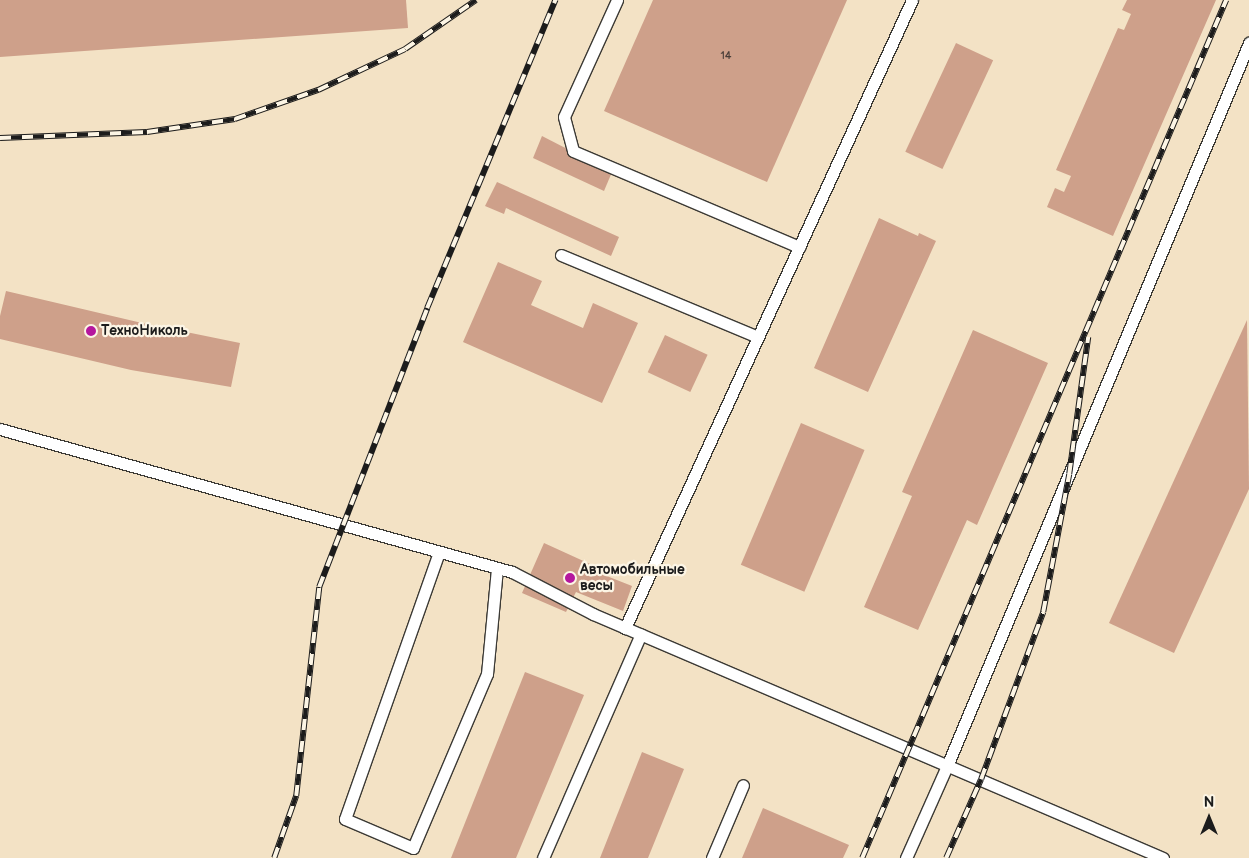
<!DOCTYPE html>
<html>
<head>
<meta charset="utf-8">
<style>
	body { margin:0 }
	#map { position:relative; width:1249px; height:858px; overflow:hidden; background:#f3e2c5; font-family:"Balsamiq Sans",sans-serif }
	div>[style] { position:absolute }
	.building>* { inset:0; background:#cea08a; transform-origin:0 0 }
	.roads { filter:drop-shadow(1px 0 #3c3a35) drop-shadow(-1px 0 #3c3a35) drop-shadow(0 1px #3c3a35) drop-shadow(0 -1px #3c3a35) }
	.lane>* { height:11px; margin:-5.5px; padding:0 5.5px; transform-origin:5.5px; border-radius:5.5px; background:#fff }
	.rail>* { height:5.5px; margin-top:-2.75px; transform-origin:0; background:repeating-linear-gradient(90deg,#fcf5e5 0 11px,#1c1c1c 0 22px); box-sizing:border-box; border-block:1px solid #1c1c1c }
	.dots>* { width:14px; height:14px; translate:-50% -50%; box-sizing:border-box; border:2px solid #fcf5e5; border-radius:50% }
	span { translate:-50% -50%; white-space:nowrap; text-align:center; line-height:1.15; -webkit-text-stroke:4.5px #fcf5e5; paint-order:stroke }
	.number-label { font-size:11px; color:#483d38 }
	.number-label span { -webkit-text-stroke-width:0 }
	.poi-label { font-size:14px; color:#1c1c1c; font-weight:700 }
	.left { translate:0 -50%; text-align:left }
	.north { position:absolute; left:1184px; top:793px; width:50px; height:50px; -webkit-text-stroke:4px #fcf5e5; paint-order:stroke; rotate:0deg; font-size:14px; font-weight:700; line-height:20px; text-align:center; color:#1c1c1c }
	.north::after { content:''; display:block; margin:auto; width:18px; height:22px; background:#1c1c1c; clip-path:polygon(50% 0,100% 100%,50% 72%,0 100%) }
</style>
</head>
<body>
<div id="map">
	<div class="building">
		<div style="clip-path:polygon(0 0,406px 0,408px 28px,0 57px)"></div>
		<div style="clip-path:polygon(653px 0,847px 0,767px 182px,604px 111px)"></div>
		<div style="clip-path:polygon(1127px 0,1216px 0,1113px 236px,1047px 207px,1055px 188px,1064px 192px,1071px 176px,1056px 170px,1118px 28px,1124px 30px,1131px 14px,1122px 10px)"></div>
		<div style="left:956px;top:43px;width:41px;height:120px;rotate:25deg"></div>
		<div style="clip-path:polygon(542px 136px,612px 172px,604px 191px,533px 158px)"></div>
		<div style="clip-path:polygon(497px 182px,619px 237px,611px 256px,506px 208px,504px 214px,485px 206px)"></div>
		<div style="clip-path:polygon(879px 218px,918px 236px,919px 233px,936px 241px,868px 392px,814px 368px)"></div>
		<div style="clip-path:polygon(498px 262px,542px 281px,531px 305px,583px 328px,593px 303px,638px 323px,602px 403px,463px 342px)"></div>
		<div style="clip-path:polygon(6px 291px,142px 323px,240px 343px,231px 387px,131px 370px,0 339px,0 316px)"></div>
		<div style="clip-path:polygon(1247px 320px,1249px 489px,1174px 653px,1109px 623px)"></div>
		<div style="clip-path:polygon(973px 330px,1048px 363px,977px 525px,967px 520px,918px 630px,864px 607px,912px 496px,902px 492px)"></div>
		<div style="left:665px;top:335px;width:47px;height:41px;rotate:25deg"></div>
		<div style="left:801px;top:423px;width:69px;height:154px;rotate:23deg"></div>
		<div style="clip-path:polygon(544px 543px,590px 564px,589px 569px,632px 586px,623px 611px,576px 592px,566px 612px,522px 593px)"></div>
		<div style="clip-path:polygon(525px 672px,584px 695px,516px 858px,451px 858px)"></div>
		<div style="clip-path:polygon(642px 752px,684px 769px,648px 858px,600px 858px)"></div>
		<div style="clip-path:polygon(763px 808px,849px 845px,843px 858px,742px 858px)"></div>
	</div>
	<div class="roads">
		<div class="lane">
			<div style="left:617px;top:0;width:128px;rotate:114.4deg"></div>
			<div style="left:564px;top:117px;width:35px;rotate:75deg"></div>
			<div style="left:573px;top:151px;width:246px;rotate:23deg"></div>
			<div style="left:561px;top:255px;width:213px;rotate:22.6deg"></div>
			<div style="left:0;top:429px;width:532px;rotate:15.6deg"></div>
			<div style="left:512px;top:572px;width:91px;rotate:27.4deg"></div>
			<div style="left:593px;top:614px;width:620px;rotate:23.17deg"></div>
			<div style="left:439px;top:552px;width:283px;rotate:109.4deg"></div>
			<div style="left:345px;top:819px;width:74px;rotate:23.1deg"></div>
			<div style="left:413px;top:848px;width:189px;rotate:-67deg"></div>
			<div style="left:487px;top:674px;width:106px;rotate:-84.6deg"></div>
			<div style="left:625px;top:628px;width:690px;rotate:-65.44deg"></div>
			<div style="left:543px;top:858px;width:244px;rotate:-66.4deg"></div>
			<div style="left:712px;top:858px;width:79px;rotate:-67deg"></div>
			<div style="left:906px;top:858px;width:101px;rotate:-66deg"></div>
			<div style="left:947px;top:766px;width:784px;rotate:-67.33deg"></div>
		</div>
	</div>
	<div class="rail">
		<div style="left:0;top:138px;width:147px;rotate:-2.3deg"></div>
		<div style="left:147px;top:132px;width:89px;rotate:-8.4deg"></div>
		<div style="left:235px;top:119px;width:88px;rotate:-19.3deg"></div>
		<div style="left:318px;top:90px;width:96px;rotate:-25.2deg"></div>
		<div style="left:405px;top:49px;width:86px;rotate:-34.6deg"></div>
		<div style="left:274px;top:858px;width:66px;rotate:-70.5deg"></div>
		<div style="left:296px;top:796px;width:210px;rotate:-83.7deg"></div>
		<div style="left:319px;top:587px;width:299px;rotate:-68.8deg"></div>
		<div style="left:427px;top:308px;width:334px;rotate:-67.4deg"></div>
		<div style="left:862px;top:858px;width:932px;rotate:-67.01deg"></div>
		<div style="left:946px;top:858px;width:86px;rotate:-66.1deg"></div>
		<div style="left:981px;top:779px;width:178px;rotate:-69.6deg"></div>
		<div style="left:1043px;top:612px;width:140px;rotate:-79.3deg"></div>
		<div style="left:1069px;top:474px;width:138px;rotate:-82.1deg"></div>
	</div>
	<div class="dots">
		<div style="left:91px;top:331px;background:#b5179e"></div>
		<div style="left:570px;top:578px;background:#b5179e"></div>
	</div>
	<div class="number-label">
		<span style="left:726px;top:56px">14</span>
	</div>
	<div class="poi-label">
		<span class="left" style="left:101px;top:331px">ТехноНиколь</span>
		<span class="left" style="left:580px;top:578px">Автомобильные<br>весы</span>
	</div>
	<div class="north">N</div>
</div>
</body>
</html>
